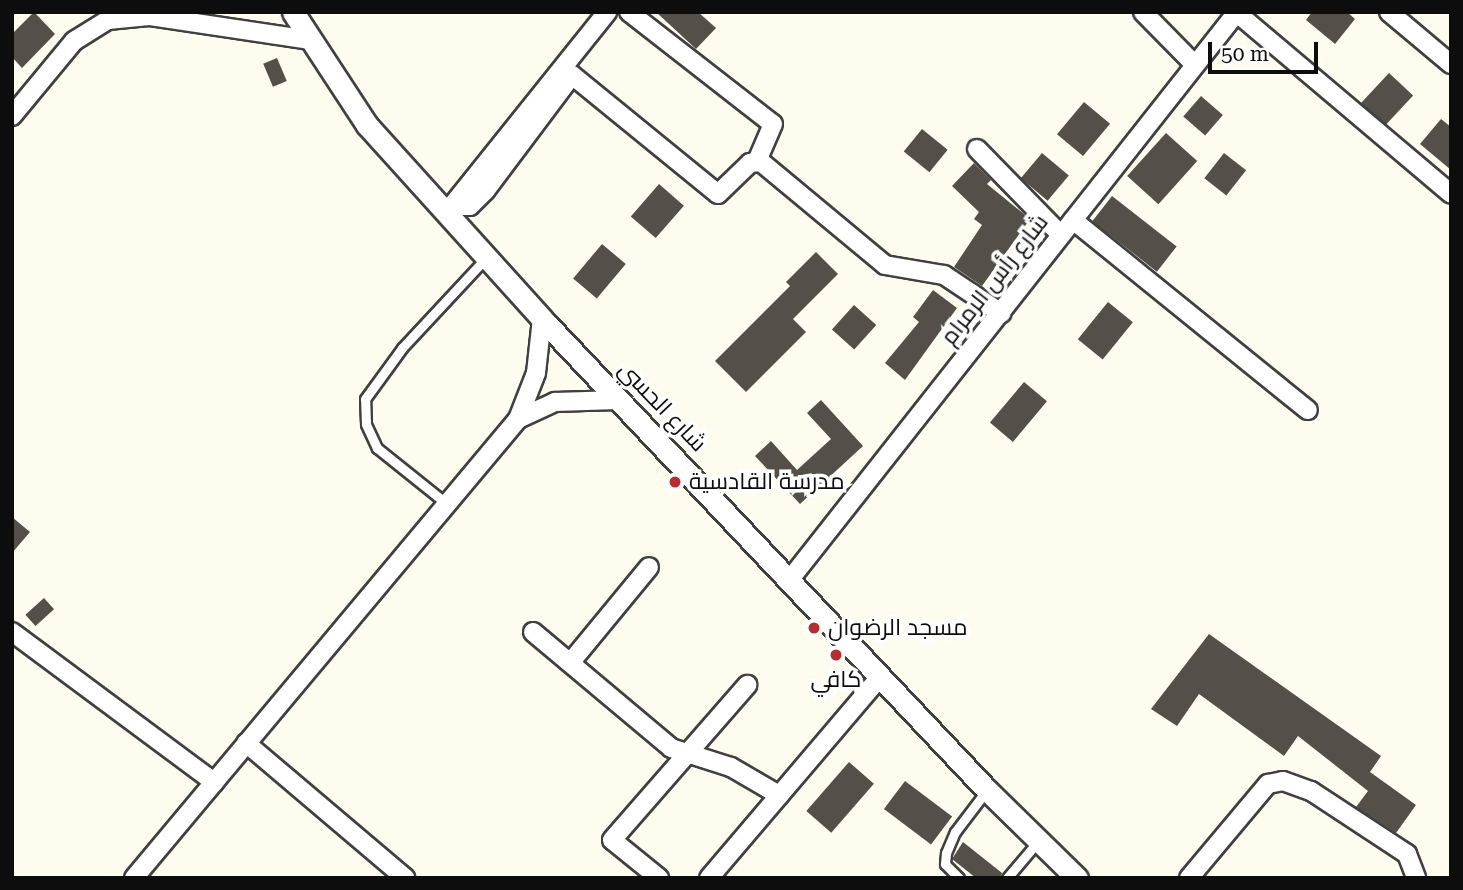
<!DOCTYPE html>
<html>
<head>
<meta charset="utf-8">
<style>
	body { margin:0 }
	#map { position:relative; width:1463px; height:890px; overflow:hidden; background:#fefbef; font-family:"Roboto Serif",Cairo,serif }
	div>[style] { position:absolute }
	.building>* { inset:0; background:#554f4a; transform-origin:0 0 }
	.roads { filter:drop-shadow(2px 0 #404040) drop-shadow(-2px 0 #404040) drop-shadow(0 2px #404040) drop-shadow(0 -2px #404040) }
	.service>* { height:9px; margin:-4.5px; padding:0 4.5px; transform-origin:4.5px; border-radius:4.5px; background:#fff }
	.minor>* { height:18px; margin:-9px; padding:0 9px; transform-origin:9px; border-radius:9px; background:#fff }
	.tertiary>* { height:21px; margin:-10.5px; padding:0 10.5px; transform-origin:10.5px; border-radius:10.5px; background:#fff }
	.dots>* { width:19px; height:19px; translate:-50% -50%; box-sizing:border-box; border:4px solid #fff; border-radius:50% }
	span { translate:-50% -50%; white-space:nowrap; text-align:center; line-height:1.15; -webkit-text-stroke:7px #fff; paint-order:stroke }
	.street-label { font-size:23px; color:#0d0d0d }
	.poi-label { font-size:23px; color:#0d0d0d }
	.left { translate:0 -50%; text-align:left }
	.frame { position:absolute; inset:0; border:14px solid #0d0d0d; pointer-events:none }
	.scale { position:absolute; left:1208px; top:42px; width:110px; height:32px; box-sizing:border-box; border:4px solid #0d0d0d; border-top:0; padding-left:9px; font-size:21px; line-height:24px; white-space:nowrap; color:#0d0d0d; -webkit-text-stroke:5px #fff; paint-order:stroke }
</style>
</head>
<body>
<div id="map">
	<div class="building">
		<div style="clip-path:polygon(34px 12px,55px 34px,22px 68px,12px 57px,12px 34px)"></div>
		<div style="clip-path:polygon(656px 12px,698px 12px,716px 28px,696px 49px)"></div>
		<div style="clip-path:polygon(1312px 12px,1347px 12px,1355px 19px,1335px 44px,1306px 20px)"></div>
		<div style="left:277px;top:58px;width:25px;height:15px;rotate:67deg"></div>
		<div style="left:1389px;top:73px;width:33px;height:41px;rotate:43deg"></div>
		<div style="left:1201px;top:96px;width:29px;height:27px;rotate:41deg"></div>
		<div style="left:1084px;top:102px;width:34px;height:42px;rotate:40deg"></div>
		<div style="clip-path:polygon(1441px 119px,1451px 127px,1451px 170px,1420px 144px)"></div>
		<div style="left:922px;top:129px;width:33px;height:29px;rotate:39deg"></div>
		<div style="left:1166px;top:133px;width:42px;height:58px;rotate:42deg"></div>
		<div style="left:1042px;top:153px;width:35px;height:33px;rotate:40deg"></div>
		<div style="left:1224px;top:153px;width:28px;height:32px;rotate:38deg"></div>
		<div style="clip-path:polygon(974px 163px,991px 180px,987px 184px,1030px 219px,982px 286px,954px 267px,982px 225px,974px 219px,979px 212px,952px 186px)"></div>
		<div style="left:659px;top:184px;width:33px;height:43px;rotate:41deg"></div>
		<div style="left:1112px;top:196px;width:82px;height:32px;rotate:38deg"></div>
		<div style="left:602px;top:244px;width:31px;height:45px;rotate:40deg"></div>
		<div style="clip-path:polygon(816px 252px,838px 274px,793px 319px,806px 332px,746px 392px,715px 361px,790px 286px,786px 282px)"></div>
		<div style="clip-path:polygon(933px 290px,957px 308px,905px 380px,885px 363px,919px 322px,913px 317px)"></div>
		<div style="left:1108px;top:302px;width:32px;height:48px;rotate:39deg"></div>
		<div style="left:854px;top:305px;width:30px;height:33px;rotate:42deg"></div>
		<div style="left:1024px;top:382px;width:30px;height:53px;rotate:40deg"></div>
		<div style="clip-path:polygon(821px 400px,863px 446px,800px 504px,755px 456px,771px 441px,797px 470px,831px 439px,807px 413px)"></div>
		<div style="clip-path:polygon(12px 517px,30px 532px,12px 553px)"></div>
		<div style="left:44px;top:598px;width:15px;height:25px;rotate:48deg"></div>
		<div style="clip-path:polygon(1209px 634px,1381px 756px,1370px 772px,1416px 805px,1396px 833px,1356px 807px,1368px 791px,1298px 736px,1284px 756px,1199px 694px,1177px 726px,1151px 709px)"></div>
		<div style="left:849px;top:762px;width:33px;height:65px;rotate:41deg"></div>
		<div style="left:905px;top:781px;width:59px;height:35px;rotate:37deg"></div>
		<div style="clip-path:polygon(963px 842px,1002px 873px,1000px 878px,976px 878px,952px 859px)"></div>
	</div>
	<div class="roads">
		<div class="service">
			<div style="left:447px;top:504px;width:90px;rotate:-141.3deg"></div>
			<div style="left:377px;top:448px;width:26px;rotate:-115deg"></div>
			<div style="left:366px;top:424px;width:25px;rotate:-92deg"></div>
			<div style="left:365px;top:399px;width:63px;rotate:-54deg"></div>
			<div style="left:402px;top:348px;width:123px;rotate:-47deg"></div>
			<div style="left:959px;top:878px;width:20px;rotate:-135deg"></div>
			<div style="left:945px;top:864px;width:11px;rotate:-85deg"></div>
			<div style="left:946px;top:853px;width:23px;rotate:-67deg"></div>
			<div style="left:955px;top:832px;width:53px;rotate:-52.7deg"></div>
			<div style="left:1007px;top:878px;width:51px;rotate:-49.8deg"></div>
		</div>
		<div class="minor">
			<div style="left:629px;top:12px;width:182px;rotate:37.9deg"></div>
			<div style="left:773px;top:124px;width:40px;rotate:113.4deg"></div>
			<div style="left:1143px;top:12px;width:74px;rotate:45.5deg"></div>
			<div style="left:1389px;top:12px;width:81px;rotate:40deg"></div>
			<div style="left:1237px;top:13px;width:280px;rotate:40.2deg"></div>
			<div style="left:12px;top:116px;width:97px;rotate:-50.4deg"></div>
			<div style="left:74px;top:41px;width:40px;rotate:-32deg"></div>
			<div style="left:108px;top:20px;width:41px;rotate:-5.6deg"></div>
			<div style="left:149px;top:16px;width:163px;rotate:8.5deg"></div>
			<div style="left:977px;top:149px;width:120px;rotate:45.7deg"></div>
			<div style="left:453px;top:206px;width:17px"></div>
			<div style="left:470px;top:206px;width:21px;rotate:-45deg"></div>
			<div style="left:485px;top:191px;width:145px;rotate:-53.1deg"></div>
			<div style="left:572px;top:75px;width:188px;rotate:39.2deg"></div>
			<div style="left:718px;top:194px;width:45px;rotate:-44.1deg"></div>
			<div style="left:750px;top:163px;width:11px;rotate:-5deg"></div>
			<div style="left:761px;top:162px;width:161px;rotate:39.7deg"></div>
			<div style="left:885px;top:265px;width:60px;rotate:9.6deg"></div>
			<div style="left:944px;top:275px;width:69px;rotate:33.7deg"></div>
			<div style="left:447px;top:212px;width:256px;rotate:-51.3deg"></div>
			<div style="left:1073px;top:220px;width:302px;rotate:39deg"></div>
			<div style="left:518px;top:419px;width:41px;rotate:-24.7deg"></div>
			<div style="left:555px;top:402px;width:63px;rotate:-1.8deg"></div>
			<div style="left:791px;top:578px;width:721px;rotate:-51.76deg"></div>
			<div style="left:12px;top:632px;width:252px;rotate:36.6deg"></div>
			<div style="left:533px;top:632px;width:180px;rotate:40deg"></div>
			<div style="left:671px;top:748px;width:63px;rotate:17.6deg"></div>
			<div style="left:731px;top:767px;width:56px;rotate:30.3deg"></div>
			<div style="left:570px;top:663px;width:124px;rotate:-50.5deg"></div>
			<div style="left:246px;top:743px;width:209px;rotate:40.3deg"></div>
			<div style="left:134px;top:878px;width:598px;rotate:-50.08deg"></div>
			<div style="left:518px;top:419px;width:49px;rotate:-68.6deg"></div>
			<div style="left:536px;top:373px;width:54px;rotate:-83.7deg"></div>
			<div style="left:659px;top:878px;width:60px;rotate:-141deg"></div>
			<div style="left:612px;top:840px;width:206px;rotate:-48.9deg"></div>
			<div style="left:709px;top:878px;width:264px;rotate:-49.6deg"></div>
			<div style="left:1189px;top:878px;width:123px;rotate:-50deg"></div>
			<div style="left:1268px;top:784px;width:15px;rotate:-11deg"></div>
			<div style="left:1283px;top:781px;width:30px;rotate:20deg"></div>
			<div style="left:1311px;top:791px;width:115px;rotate:33.3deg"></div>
			<div style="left:1407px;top:854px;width:26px;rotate:69deg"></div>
		</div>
		<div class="tertiary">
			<div style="left:293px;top:12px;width:135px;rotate:56.8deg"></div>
			<div style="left:367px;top:125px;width:261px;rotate:47.9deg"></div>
			<div style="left:542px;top:319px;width:648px;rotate:46.63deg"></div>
			<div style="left:987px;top:790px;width:126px;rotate:44.4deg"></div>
		</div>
	</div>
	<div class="dots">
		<div style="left:675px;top:482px;background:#b52e31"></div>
		<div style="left:814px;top:628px;background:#b52e31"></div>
		<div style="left:836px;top:655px;background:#b52e31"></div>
	</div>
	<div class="street-label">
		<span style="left:995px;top:280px;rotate:-52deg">شارع رأس الرمرام</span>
		<span style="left:662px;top:407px;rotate:46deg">شارع الحسي</span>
	</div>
	<div class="poi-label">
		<span class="left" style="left:689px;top:482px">مدرسة القادسية</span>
		<span class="left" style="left:828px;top:628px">مسجد الرضوان</span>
		<span style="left:836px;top:680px">كافي</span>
	</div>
	<div class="frame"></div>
	<div class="scale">50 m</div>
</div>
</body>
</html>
